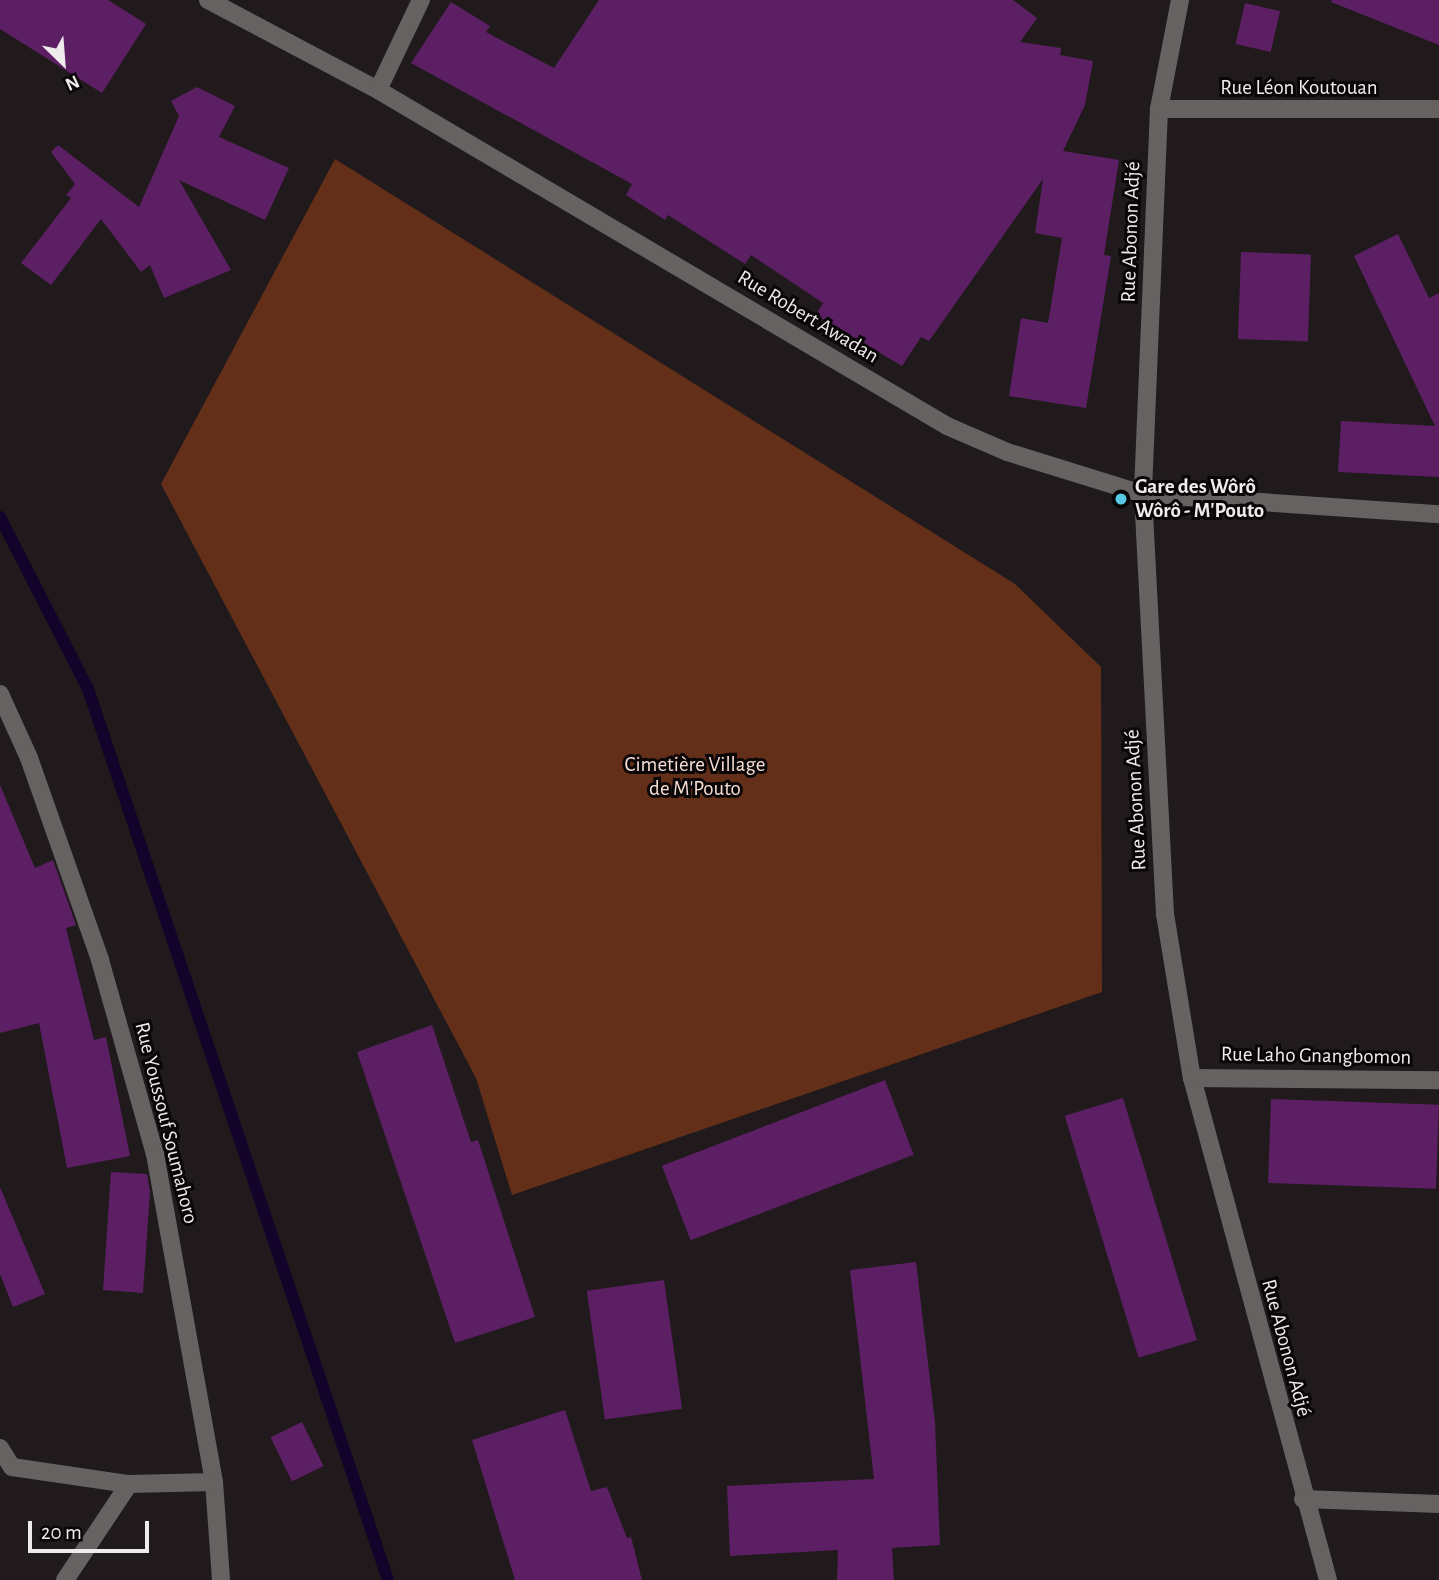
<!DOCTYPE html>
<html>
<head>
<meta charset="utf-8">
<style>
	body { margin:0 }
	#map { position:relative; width:1439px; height:1580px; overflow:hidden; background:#201a1c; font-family:"Alegreya Sans",sans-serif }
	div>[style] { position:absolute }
	.green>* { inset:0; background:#642f18 }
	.stream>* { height:12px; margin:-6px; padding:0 6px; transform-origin:6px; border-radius:6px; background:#13032b }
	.building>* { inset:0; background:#5c1f64; transform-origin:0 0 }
	.minor>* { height:18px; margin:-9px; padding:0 9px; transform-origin:9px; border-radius:9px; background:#666262 }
	.dots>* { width:19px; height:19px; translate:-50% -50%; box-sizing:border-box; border:4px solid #080607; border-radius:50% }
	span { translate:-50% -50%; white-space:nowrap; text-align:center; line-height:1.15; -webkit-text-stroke:6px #080607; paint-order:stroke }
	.street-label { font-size:21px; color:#efebec }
	.poi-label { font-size:21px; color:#efebec; font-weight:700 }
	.left { translate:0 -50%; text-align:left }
	.park-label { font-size:21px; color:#f7ddd3 }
	.north { position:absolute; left:28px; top:28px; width:70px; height:70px; -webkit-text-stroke:5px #080607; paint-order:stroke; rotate:155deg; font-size:19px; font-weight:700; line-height:28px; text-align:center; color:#efebec }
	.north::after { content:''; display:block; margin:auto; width:24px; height:32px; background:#efebec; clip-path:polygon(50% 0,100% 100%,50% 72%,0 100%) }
	.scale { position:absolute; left:28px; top:1521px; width:121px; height:32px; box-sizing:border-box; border:4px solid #efebec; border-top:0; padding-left:9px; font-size:21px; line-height:24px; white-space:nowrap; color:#efebec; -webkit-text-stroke:5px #080607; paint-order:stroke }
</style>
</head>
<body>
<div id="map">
	<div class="green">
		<div style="clip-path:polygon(335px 159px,1015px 584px,1101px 667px,1102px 992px,512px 1195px,476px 1078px,161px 484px)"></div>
	</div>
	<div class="stream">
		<div style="left:0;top:517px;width:193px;rotate:62.9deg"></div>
		<div style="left:88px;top:689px;width:940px;rotate:71.39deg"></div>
	</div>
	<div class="building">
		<div style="clip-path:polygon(0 0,108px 0,146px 24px,102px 93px,0 29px)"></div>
		<div style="clip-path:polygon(599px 0,1013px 0,1037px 18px,1020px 42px,1061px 48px,1060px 55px,1093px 61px,1085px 105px,1063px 151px,1119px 160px,1104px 255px,1111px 256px,1086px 408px,1009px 396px,1021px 318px,1048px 323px,1062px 238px,1035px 233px,1043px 179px,929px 341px,921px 337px,902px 366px,816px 315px,823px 303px,751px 255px,745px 264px,668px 215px,665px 220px,626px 195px,632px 184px,411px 63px,451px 2px,490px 26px,486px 32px,554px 68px)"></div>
		<div style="clip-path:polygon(1439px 0,1439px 45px,1331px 2px,1332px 0)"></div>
		<div style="left:1245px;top:3px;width:36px;height:42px;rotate:13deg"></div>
		<div style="clip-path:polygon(197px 87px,235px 106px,219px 137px,289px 168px,265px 220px,179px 180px,231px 270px,164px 298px,150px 265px,141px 272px,101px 219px,51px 285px,21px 263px,71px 198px,66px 195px,75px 184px,51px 152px,58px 145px,139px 207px,179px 116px,171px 101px)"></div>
		<div style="clip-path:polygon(1398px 234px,1429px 298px,1439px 293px,1439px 477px,1338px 472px,1341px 421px,1435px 426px,1354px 256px)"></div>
		<div style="left:1241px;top:252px;width:70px;height:87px;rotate:2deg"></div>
		<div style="clip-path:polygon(0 785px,35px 868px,53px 860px,76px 925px,66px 928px,94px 1040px,106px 1037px,130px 1156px,67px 1168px,39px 1023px,0 1033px)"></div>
		<div style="clip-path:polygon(432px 1025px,471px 1142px,478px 1140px,535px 1317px,455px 1343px,357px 1052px)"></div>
		<div style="left:885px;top:1080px;width:80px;height:239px;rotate:69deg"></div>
		<div style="left:1123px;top:1098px;width:253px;height:61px;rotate:73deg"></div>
		<div style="left:1271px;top:1099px;width:168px;height:84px;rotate:2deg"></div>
		<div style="clip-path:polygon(111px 1172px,147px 1174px,150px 1192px,143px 1293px,103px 1290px)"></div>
		<div style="clip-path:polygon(0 1187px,45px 1294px,13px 1307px,0 1274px)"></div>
		<div style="clip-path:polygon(916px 1262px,935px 1422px,940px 1545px,892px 1548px,894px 1580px,837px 1580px,838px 1550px,730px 1556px,727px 1486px,874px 1479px,850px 1270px)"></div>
		<div style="left:664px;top:1280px;width:130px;height:78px;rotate:82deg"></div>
		<div style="clip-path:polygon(565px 1410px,591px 1491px,607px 1487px,627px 1538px,631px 1537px,642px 1580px,515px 1580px,472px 1440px)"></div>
		<div style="left:302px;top:1422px;width:49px;height:35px;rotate:64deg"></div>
	</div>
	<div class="minor">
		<div style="left:208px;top:0;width:192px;rotate:27.9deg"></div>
		<div style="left:378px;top:90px;width:661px;rotate:30.56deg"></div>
		<div style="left:947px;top:426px;width:65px;rotate:23.4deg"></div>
		<div style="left:1007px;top:452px;width:142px;rotate:17.2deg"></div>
		<div style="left:1143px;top:494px;width:297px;rotate:3.9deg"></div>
		<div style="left:1180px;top:0;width:111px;rotate:100.9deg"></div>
		<div style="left:1159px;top:109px;width:385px;rotate:92.4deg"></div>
		<div style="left:1143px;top:494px;width:421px;rotate:87deg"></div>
		<div style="left:1165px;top:914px;width:166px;rotate:80.7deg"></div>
		<div style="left:1192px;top:1078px;width:520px;rotate:74.84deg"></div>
		<div style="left:378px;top:90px;width:100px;rotate:-64.5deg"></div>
		<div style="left:1159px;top:109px;width:280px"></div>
		<div style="left:0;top:694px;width:70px;rotate:65.6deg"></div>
		<div style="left:29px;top:758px;width:214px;rotate:70.6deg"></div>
		<div style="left:100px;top:960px;width:202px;rotate:74.2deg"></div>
		<div style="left:155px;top:1154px;width:333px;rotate:79.8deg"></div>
		<div style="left:214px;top:1482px;width:98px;rotate:85.9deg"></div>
		<div style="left:1192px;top:1078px;width:247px;rotate:0.5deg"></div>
		<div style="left:0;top:1448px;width:22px;rotate:58deg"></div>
		<div style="left:12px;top:1467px;width:118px;rotate:8.3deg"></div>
		<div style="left:129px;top:1484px;width:85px;rotate:-1.3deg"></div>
		<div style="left:1303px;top:1499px;width:136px;rotate:2.1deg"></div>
		<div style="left:65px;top:1580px;width:115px;rotate:-56.3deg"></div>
	</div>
	<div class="dots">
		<div style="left:1121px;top:499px;background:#58c9e3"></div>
	</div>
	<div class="street-label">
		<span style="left:1299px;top:88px">Rue Léon Koutouan</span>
		<span style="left:1131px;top:232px;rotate:-88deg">Rue Abonon Adjé</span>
		<span style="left:808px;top:317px;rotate:31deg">Rue Robert Awadan</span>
		<span style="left:1136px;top:800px;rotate:-93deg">Rue Abonon Adjé</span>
		<span style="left:1316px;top:1056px;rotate:1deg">Rue Laho Gnangbomon</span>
		<span style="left:166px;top:1123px;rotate:76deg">Rue Youssouf Soumahoro</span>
		<span style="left:1286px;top:1348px;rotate:75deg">Rue Abonon Adjé</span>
	</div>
	<div class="poi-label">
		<span class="left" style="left:1135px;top:499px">Gare des Wôrô<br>Wôrô - M'Pouto</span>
	</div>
	<div class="park-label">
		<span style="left:695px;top:777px">Cimetière Village<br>de M'Pouto</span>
	</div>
	<div class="north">N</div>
	<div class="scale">20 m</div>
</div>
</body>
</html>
